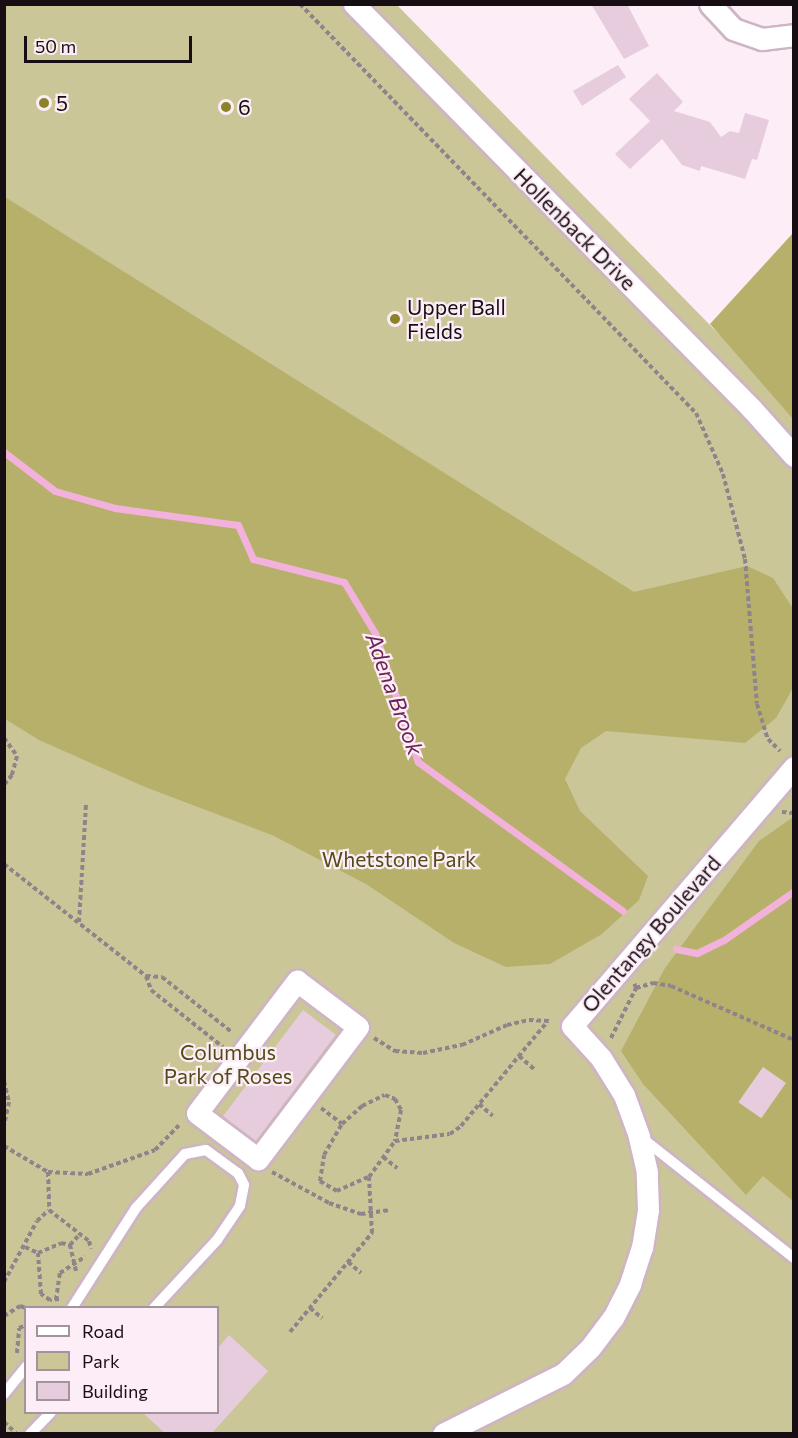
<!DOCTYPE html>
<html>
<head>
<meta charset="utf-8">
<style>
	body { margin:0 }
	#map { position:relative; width:798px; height:1438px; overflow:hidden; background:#fdedf6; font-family:Commissioner,sans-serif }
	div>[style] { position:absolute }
	.green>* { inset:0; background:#cac698 }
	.forest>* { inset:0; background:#b7b06b }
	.stream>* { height:7px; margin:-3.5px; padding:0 3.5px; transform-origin:3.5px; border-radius:3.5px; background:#f2b2db }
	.building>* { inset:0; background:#e7ccdd; transform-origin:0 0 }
	.path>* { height:4px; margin-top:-2px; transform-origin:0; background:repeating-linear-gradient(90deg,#90848b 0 4.5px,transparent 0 7.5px) }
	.roads { filter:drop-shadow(2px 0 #ceb4c4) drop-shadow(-2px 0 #ceb4c4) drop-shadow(0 2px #ceb4c4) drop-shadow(0 -2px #ceb4c4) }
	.lane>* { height:10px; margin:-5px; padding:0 5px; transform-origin:5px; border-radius:5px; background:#fff }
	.street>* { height:21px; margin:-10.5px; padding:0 10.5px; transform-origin:10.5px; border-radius:10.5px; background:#fff }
	.dots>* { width:16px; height:16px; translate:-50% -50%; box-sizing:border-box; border:3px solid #fdedf6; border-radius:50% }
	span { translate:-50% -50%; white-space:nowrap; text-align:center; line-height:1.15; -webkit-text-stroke:4.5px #fdedf6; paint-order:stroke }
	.poi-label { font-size:21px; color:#170e13 }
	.left { translate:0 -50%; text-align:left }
	.street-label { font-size:21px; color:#170e13 }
	.park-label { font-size:21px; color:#514c17 }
	.water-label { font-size:22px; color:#6b2357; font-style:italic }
	.frame { position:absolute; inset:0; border:6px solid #170e13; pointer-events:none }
	.legend { position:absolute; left:24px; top:1306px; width:195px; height:108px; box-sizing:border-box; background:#fdedf6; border:2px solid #a1949b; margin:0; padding:8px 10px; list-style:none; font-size:18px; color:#170e13 }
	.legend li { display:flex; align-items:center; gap:12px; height:30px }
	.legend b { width:30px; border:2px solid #a1949b }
	.scale { position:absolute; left:24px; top:36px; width:168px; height:27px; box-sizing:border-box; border:3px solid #170e13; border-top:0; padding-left:8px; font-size:18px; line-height:21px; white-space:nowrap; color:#170e13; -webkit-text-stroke:4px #fdedf6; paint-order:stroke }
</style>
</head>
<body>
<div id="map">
	<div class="green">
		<div style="clip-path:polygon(evenodd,4px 5px,397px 5px,793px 410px,793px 1433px,5px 1433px,4px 5px,26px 1308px,218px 1308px,218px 1412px,26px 1412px,26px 1308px)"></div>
	</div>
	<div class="forest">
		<div style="clip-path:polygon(5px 197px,634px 592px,747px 566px,773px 578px,794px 610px,793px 688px,776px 718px,745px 743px,606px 731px,581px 748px,565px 779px,580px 811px,648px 876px,639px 900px,602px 934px,550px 964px,506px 967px,454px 943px,366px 884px,272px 835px,145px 787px,39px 740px,5px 719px)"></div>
		<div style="clip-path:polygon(793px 233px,793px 419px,710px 324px)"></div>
		<div style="clip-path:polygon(793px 817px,793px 1201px,763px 1176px,746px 1195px,643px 1084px,621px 1051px,665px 968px,759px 841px)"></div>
	</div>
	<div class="stream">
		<div style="left:4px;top:452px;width:64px;rotate:37.4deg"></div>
		<div style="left:55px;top:491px;width:62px;rotate:15.8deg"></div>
		<div style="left:115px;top:508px;width:124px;rotate:7.9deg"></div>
		<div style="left:238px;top:525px;width:37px;rotate:66deg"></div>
		<div style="left:253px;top:559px;width:94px;rotate:14.2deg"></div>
		<div style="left:344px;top:582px;width:60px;rotate:58.7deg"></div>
		<div style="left:375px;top:633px;width:136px;rotate:71.6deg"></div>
		<div style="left:418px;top:762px;width:253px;rotate:36deg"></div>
		<div style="left:676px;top:949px;width:21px;rotate:11deg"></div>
		<div style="left:697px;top:953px;width:30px;rotate:-26deg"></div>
		<div style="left:724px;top:940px;width:85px;rotate:-35deg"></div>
	</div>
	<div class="building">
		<div style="clip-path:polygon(591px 4px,627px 4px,649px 46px,624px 59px)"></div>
		<div style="clip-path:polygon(618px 65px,626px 77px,582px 106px,573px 91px)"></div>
		<div style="clip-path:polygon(657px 73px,683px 102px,674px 111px,710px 122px,721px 137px,730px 131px,739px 133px,745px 113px,769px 120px,757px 160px,752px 159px,745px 179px,701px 166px,700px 171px,682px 165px,662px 139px,630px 169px,615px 154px,650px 121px,629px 99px)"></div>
		<div style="left:303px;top:1010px;width:41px;height:133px;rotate:37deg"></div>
		<div style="left:763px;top:1067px;width:28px;height:43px;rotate:35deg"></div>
		<div style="clip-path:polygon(229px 1335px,268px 1371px,211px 1434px,166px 1434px,143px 1413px,218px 1413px,218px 1348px)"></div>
	</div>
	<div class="path">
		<div style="left:300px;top:4px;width:569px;rotate:45.93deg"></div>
		<div style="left:696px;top:413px;width:67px;rotate:66.1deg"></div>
		<div style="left:723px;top:474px;width:88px;rotate:75.5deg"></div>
		<div style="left:745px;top:559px;width:145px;rotate:85.3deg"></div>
		<div style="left:757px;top:704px;width:37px;rotate:73deg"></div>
		<div style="left:768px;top:739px;width:17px;rotate:45deg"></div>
		<div style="left:4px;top:738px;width:22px;rotate:54deg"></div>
		<div style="left:17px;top:756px;width:20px;rotate:105deg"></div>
		<div style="left:12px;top:775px;width:13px;rotate:129deg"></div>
		<div style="left:782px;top:812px;width:12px;rotate:5deg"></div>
		<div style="left:4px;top:864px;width:181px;rotate:38.3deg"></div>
		<div style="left:146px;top:976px;width:15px;rotate:70deg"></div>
		<div style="left:151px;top:990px;width:92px;rotate:38.4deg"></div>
		<div style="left:79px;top:922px;width:119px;rotate:-86.6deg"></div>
		<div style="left:146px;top:976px;width:16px;rotate:4deg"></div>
		<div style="left:162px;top:977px;width:90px;rotate:38.3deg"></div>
		<div style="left:636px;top:988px;width:18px;rotate:-16deg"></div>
		<div style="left:653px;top:983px;width:18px;rotate:9deg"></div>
		<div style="left:671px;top:986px;width:134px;rotate:23.7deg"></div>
		<div style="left:374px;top:1038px;width:25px;rotate:32deg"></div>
		<div style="left:395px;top:1051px;width:28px;rotate:4deg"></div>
		<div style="left:423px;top:1053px;width:40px;rotate:-12deg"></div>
		<div style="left:462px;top:1045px;width:49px;rotate:-24deg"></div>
		<div style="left:507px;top:1025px;width:23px;rotate:-13deg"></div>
		<div style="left:529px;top:1020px;width:20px;rotate:3deg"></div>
		<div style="left:611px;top:1038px;width:56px;rotate:-63.4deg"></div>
		<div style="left:636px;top:988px;width:5px;rotate:-112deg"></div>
		<div style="left:519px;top:1056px;width:20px;rotate:41deg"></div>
		<div style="left:4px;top:1081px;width:22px;rotate:77deg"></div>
		<div style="left:9px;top:1102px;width:25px;rotate:102deg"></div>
		<div style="left:479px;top:1104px;width:18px;rotate:41deg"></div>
		<div style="left:321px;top:1108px;width:26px;rotate:37deg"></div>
		<div style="left:4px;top:1146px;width:51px;rotate:30.6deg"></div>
		<div style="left:48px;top:1172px;width:40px;rotate:2.9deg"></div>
		<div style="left:88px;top:1174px;width:71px;rotate:-19.7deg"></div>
		<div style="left:155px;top:1150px;width:37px;rotate:-46deg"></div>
		<div style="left:383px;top:1157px;width:18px;rotate:38deg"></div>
		<div style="left:48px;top:1172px;width:38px;rotate:88deg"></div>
		<div style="left:272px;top:1172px;width:65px;rotate:28.5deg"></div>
		<div style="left:329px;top:1203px;width:34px;rotate:19deg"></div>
		<div style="left:361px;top:1214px;width:29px;rotate:-8deg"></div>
		<div style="left:368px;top:1177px;width:34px;rotate:156deg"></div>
		<div style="left:337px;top:1191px;width:20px;rotate:-150deg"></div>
		<div style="left:320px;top:1181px;width:26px;rotate:-81deg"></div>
		<div style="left:324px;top:1155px;width:36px;rotate:-60deg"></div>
		<div style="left:342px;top:1124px;width:27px;rotate:-42deg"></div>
		<div style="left:362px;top:1106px;width:25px;rotate:-26deg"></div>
		<div style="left:385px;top:1095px;width:11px;rotate:22deg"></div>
		<div style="left:395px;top:1099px;width:13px;rotate:61deg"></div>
		<div style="left:401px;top:1110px;width:32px;rotate:101deg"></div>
		<div style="left:49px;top:1210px;width:51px;rotate:37.8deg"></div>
		<div style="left:89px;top:1241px;width:8px;rotate:76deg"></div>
		<div style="left:25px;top:1247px;width:14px;rotate:25deg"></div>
		<div style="left:348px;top:1262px;width:17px;rotate:40deg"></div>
		<div style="left:76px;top:1271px;width:27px;rotate:-103deg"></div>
		<div style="left:70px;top:1245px;width:15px;rotate:-48deg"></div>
		<div style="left:4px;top:1282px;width:69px;rotate:-61.6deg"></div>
		<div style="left:37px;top:1221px;width:16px;rotate:-43deg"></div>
		<div style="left:59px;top:1299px;width:9px;rotate:174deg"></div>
		<div style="left:50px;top:1300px;width:11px;rotate:-146deg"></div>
		<div style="left:41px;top:1294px;width:41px;rotate:-94.2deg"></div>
		<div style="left:38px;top:1253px;width:25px;rotate:-23deg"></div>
		<div style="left:61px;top:1243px;width:9px;rotate:13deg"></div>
		<div style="left:56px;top:1300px;width:27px;rotate:-82deg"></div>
		<div style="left:60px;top:1273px;width:30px;rotate:-33deg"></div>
		<div style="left:310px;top:1308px;width:16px;rotate:40deg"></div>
		<div style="left:4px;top:1316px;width:19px;rotate:-32deg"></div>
		<div style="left:20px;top:1306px;width:6px;rotate:18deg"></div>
		<div style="left:290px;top:1332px;width:129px;rotate:-50.4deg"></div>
		<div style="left:372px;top:1233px;width:56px;rotate:-93.1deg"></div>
		<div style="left:369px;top:1177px;width:44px;rotate:-54.2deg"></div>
		<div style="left:395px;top:1141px;width:55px;rotate:-7.3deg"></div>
		<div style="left:450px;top:1134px;width:14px;rotate:-36deg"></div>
		<div style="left:461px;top:1126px;width:136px;rotate:-50.4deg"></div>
		<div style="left:17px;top:1353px;width:25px;rotate:-85deg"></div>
		<div style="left:19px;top:1328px;width:8px;rotate:-23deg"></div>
		<div style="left:4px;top:1422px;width:16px;rotate:43deg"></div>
	</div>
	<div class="roads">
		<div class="lane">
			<div style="left:642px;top:1138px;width:194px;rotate:38.3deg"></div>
			<div style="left:72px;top:1308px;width:119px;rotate:-57.4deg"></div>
			<div style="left:136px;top:1208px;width:73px;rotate:-47.8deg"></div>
			<div style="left:185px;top:1154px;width:21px;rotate:-11deg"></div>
			<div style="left:206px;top:1150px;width:39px;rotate:36deg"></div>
			<div style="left:238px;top:1173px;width:13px;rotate:63deg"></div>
			<div style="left:244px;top:1185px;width:21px;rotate:101deg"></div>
			<div style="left:240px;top:1206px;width:41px;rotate:124.1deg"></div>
			<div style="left:217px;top:1240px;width:93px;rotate:132.8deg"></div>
			<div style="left:4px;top:1394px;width:35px;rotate:-51deg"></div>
			<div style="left:30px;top:1434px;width:30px;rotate:-46deg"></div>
		</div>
		<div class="street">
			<div style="left:354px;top:4px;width:568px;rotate:45.5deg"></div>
			<div style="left:752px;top:409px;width:63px;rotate:48.2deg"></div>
			<div style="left:710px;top:4px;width:34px;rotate:47deg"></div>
			<div style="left:733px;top:29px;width:31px;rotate:19deg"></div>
			<div style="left:762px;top:39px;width:32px;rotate:-7deg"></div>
			<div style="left:297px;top:981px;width:76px;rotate:37deg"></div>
			<div style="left:358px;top:1027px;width:166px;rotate:127.1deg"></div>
			<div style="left:258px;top:1159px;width:76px;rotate:-143deg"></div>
			<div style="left:197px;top:1113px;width:166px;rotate:-52.9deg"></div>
			<div style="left:443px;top:1434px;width:134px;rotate:-26.6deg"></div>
			<div style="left:563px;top:1374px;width:37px;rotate:-44deg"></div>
			<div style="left:590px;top:1348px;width:38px;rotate:-53deg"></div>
			<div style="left:613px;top:1318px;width:38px;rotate:-63deg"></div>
			<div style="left:630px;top:1284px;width:38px;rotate:-72deg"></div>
			<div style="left:642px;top:1248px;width:38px;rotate:-81deg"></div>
			<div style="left:648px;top:1210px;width:38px;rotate:-92deg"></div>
			<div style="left:647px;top:1172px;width:37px;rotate:-103deg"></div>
			<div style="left:639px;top:1136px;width:44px;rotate:-110.1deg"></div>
			<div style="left:624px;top:1095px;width:44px;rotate:-121.9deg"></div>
			<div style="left:601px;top:1058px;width:43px;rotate:-132.2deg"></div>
			<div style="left:572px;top:1026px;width:341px;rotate:-49.4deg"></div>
		</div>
	</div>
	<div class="dots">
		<div style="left:44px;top:103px;background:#8b822a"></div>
		<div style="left:226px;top:107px;background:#8b822a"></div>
		<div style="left:395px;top:319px;background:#8b822a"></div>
	</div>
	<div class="poi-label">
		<span class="left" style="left:56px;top:103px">5</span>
		<span class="left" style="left:238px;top:107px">6</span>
		<span class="left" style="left:407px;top:319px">Upper Ball<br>Fields</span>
	</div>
	<div class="street-label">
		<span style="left:575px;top:229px;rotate:45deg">Hollenback Drive</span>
		<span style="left:651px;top:934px;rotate:-49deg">Olentangy Boulevard</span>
	</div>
	<div class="park-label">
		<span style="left:399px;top:859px">Whetstone Park</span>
		<span style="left:228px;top:1064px">Columbus<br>Park of Roses</span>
	</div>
	<div class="water-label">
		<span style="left:395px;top:694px;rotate:70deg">Adena Brook</span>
	</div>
	<div class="frame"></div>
	<ul class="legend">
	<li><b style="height:8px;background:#fff"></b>Road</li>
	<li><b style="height:16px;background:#cac698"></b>Park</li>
	<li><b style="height:16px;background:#e7ccdd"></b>Building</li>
	</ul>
	<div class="scale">50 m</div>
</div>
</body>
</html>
